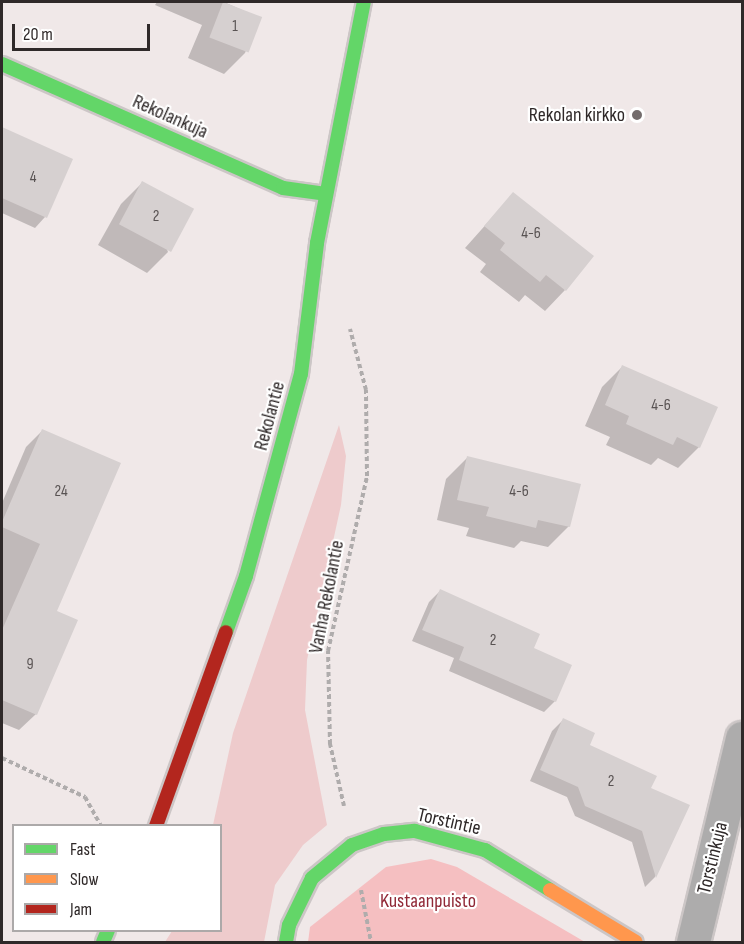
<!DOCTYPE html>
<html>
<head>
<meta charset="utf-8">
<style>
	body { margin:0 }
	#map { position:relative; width:744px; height:944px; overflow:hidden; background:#f0e8e8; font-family:"Sofia Sans Condensed",sans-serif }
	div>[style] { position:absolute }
	.green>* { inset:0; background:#eecbcc }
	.forest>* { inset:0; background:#f5bfc1 }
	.shadow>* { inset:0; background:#0003 }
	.building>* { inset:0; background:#d6d0d0; transform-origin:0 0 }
	.path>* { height:4px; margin-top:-2px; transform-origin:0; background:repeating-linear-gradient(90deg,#afacac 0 4.5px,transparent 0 7.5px) }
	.roads { filter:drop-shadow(2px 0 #ccc6c6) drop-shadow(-2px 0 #ccc6c6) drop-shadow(0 2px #ccc6c6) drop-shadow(0 -2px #ccc6c6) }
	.street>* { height:33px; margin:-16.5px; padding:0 16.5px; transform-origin:16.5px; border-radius:16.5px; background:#adacac }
	.fast>* { height:14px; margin:-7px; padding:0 7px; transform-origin:7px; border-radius:7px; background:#63d668 }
	.slow>* { height:14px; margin:-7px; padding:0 7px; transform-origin:7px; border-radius:7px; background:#ff974d }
	.jam>* { height:14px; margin:-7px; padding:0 7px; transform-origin:7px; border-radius:7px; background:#b3261e }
	.dots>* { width:16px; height:16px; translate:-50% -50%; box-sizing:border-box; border:3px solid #fff; border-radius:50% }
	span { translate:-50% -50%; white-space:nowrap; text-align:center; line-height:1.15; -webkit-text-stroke:4.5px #fff; paint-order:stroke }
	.number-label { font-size:16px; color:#595353 }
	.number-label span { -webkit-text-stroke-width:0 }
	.poi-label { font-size:20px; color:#2f2929 }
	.right { translate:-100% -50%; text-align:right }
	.street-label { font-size:20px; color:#2f2929 }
	.park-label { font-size:20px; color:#902836 }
	.frame { position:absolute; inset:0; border:3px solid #2f2929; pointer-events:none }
	.legend { position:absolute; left:12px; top:824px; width:210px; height:108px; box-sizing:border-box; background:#fff; border:2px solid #aca9a9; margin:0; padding:8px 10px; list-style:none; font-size:18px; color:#2f2929 }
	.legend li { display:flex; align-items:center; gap:12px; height:30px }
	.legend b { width:30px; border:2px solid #aca9a9 }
	.scale { position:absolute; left:12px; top:24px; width:138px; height:27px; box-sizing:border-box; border:3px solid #2f2929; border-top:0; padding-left:8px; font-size:18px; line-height:21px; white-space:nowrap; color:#2f2929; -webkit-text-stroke:4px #fff; paint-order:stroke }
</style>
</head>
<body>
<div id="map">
	<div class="green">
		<div style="clip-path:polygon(339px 425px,346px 456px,341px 505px,307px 660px,305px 710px,327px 825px,303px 845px,275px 885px,264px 942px,165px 942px,172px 931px,220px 930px,220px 826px,213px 825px,233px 733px)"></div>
	</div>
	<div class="forest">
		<div style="clip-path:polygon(431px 859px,457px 867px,585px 942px,308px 942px,310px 927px,386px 867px)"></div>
	</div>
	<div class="shadow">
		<div style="clip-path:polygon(157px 2px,224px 2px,260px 18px,245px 53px,224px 74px,188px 58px,202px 25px,155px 5px)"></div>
		<div style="clip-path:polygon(2px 129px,71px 159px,45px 217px,35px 228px,2px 213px)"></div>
		<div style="clip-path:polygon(142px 183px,168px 252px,147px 273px,98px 245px,121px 204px)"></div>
		<div style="clip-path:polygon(513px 194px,565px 290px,545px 311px,525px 295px,519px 302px,480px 272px,486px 264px,465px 248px)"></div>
		<div style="clip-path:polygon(622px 367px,699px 447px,678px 468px,658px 458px,651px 465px,606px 445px,610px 437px,585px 426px,602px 387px)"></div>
		<div style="clip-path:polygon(42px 431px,55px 612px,36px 714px,19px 730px,2px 723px,2px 503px,26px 447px)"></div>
		<div style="clip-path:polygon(467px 458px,569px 526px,548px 547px,521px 541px,514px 548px,466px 536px,469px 528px,437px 520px,446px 479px)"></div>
		<div style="clip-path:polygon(440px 591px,532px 649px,555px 701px,544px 712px,449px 671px,454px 658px,412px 641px,429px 602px)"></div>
		<div style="clip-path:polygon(563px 720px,588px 746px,649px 789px,688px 806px,655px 877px,645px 887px,632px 842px,575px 816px,567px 797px,530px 781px,552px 731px)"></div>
	</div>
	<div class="building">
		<div style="left:223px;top:2px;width:42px;height:38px;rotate:21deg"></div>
		<div style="clip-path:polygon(2px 127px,73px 159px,47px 218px,2px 198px)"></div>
		<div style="left:142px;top:181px;width:59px;height:49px;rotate:28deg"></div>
		<div style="clip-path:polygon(513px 192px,594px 256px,566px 291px,546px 275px,540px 282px,500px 250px,505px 243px,484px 226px)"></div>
		<div style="clip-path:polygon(622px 365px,718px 407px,700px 448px,677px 437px,673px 445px,626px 424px,629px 416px,605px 405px)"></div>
		<div style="clip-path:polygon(42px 429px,121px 463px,57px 611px,78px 620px,37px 715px,2px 700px,2px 630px,40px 544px,2px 527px,2px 522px)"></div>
		<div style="clip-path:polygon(467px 456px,581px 484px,570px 527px,538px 520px,536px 528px,486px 516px,489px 507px,457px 500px)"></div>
		<div style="clip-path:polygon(440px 589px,540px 634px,534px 648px,572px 665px,556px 702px,459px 660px,464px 647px,422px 630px)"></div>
		<div style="clip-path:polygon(563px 718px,595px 733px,590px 745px,657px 776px,651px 788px,690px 805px,656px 878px,642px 831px,585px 806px,578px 787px,540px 770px)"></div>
	</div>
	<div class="path">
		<div style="left:2px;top:758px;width:92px;rotate:25.2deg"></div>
		<div style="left:85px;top:797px;width:33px;rotate:61deg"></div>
		<div style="left:344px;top:806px;width:64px;rotate:-102.7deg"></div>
		<div style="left:330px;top:744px;width:93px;rotate:-91.2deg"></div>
		<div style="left:328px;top:651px;width:179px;rotate:-77.4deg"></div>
		<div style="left:367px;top:476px;width:86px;rotate:-90.7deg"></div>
		<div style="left:366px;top:390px;width:63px;rotate:-104.7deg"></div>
		<div style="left:361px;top:890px;width:53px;rotate:79.1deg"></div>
	</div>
	<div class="roads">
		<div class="street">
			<div style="left:693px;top:942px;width:210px;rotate:-76.5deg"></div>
		</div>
		<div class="fast">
			<div style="left:2px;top:64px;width:307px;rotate:23.8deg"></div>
			<div style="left:283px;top:188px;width:43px;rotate:7.9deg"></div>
			<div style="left:226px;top:632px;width:59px;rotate:-70.3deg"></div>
			<div style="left:246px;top:576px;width:209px;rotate:-74.8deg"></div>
			<div style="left:301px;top:374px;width:132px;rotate:-83deg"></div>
			<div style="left:317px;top:243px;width:246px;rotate:-79deg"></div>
			<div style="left:103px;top:942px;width:13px;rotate:-67deg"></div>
			<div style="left:286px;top:942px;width:17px;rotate:-80deg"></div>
			<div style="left:289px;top:925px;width:52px;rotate:-63.9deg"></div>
			<div style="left:312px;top:878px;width:52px;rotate:-39.5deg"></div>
			<div style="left:352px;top:845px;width:34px;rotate:-19deg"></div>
			<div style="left:384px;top:834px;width:31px;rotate:-6deg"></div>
			<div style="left:415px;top:831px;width:73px;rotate:15.2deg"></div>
			<div style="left:485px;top:850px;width:76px;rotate:31.6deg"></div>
		</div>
		<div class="slow">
			<div style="left:550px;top:890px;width:100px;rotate:31.2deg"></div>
		</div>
		<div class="jam">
			<div style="left:156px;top:826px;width:206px;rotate:-70.2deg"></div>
		</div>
	</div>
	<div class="dots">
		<div style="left:637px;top:115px;background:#736c6c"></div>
	</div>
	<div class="number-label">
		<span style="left:235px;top:27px">1</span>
		<span style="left:33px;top:178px">4</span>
		<span style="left:156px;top:217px">2</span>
		<span style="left:531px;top:234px">4-6</span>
		<span style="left:661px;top:406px">4-6</span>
		<span style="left:61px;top:492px">24</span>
		<span style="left:519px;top:492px">4-6</span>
		<span style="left:493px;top:641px">2</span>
		<span style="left:30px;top:665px">9</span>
		<span style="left:611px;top:782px">2</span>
	</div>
	<div class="poi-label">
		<span class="right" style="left:625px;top:115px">Rekolan kirkko</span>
	</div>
	<div class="street-label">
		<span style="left:170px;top:117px;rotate:24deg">Rekolankuja</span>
		<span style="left:270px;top:416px;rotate:-75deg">Rekolantie</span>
		<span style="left:327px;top:597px;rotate:-79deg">Vanha Rekolantie</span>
		<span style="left:449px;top:822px;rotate:13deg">Torstintie</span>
		<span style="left:713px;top:858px;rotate:-76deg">Torstinkuja</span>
	</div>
	<div class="park-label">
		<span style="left:428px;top:901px">Kustaanpuisto</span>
	</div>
	<div class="frame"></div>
	<ul class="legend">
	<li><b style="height:8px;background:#63d668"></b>Fast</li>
	<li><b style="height:8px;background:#ff974d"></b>Slow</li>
	<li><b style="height:8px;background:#b3261e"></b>Jam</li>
	</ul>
	<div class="scale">20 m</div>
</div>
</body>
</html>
